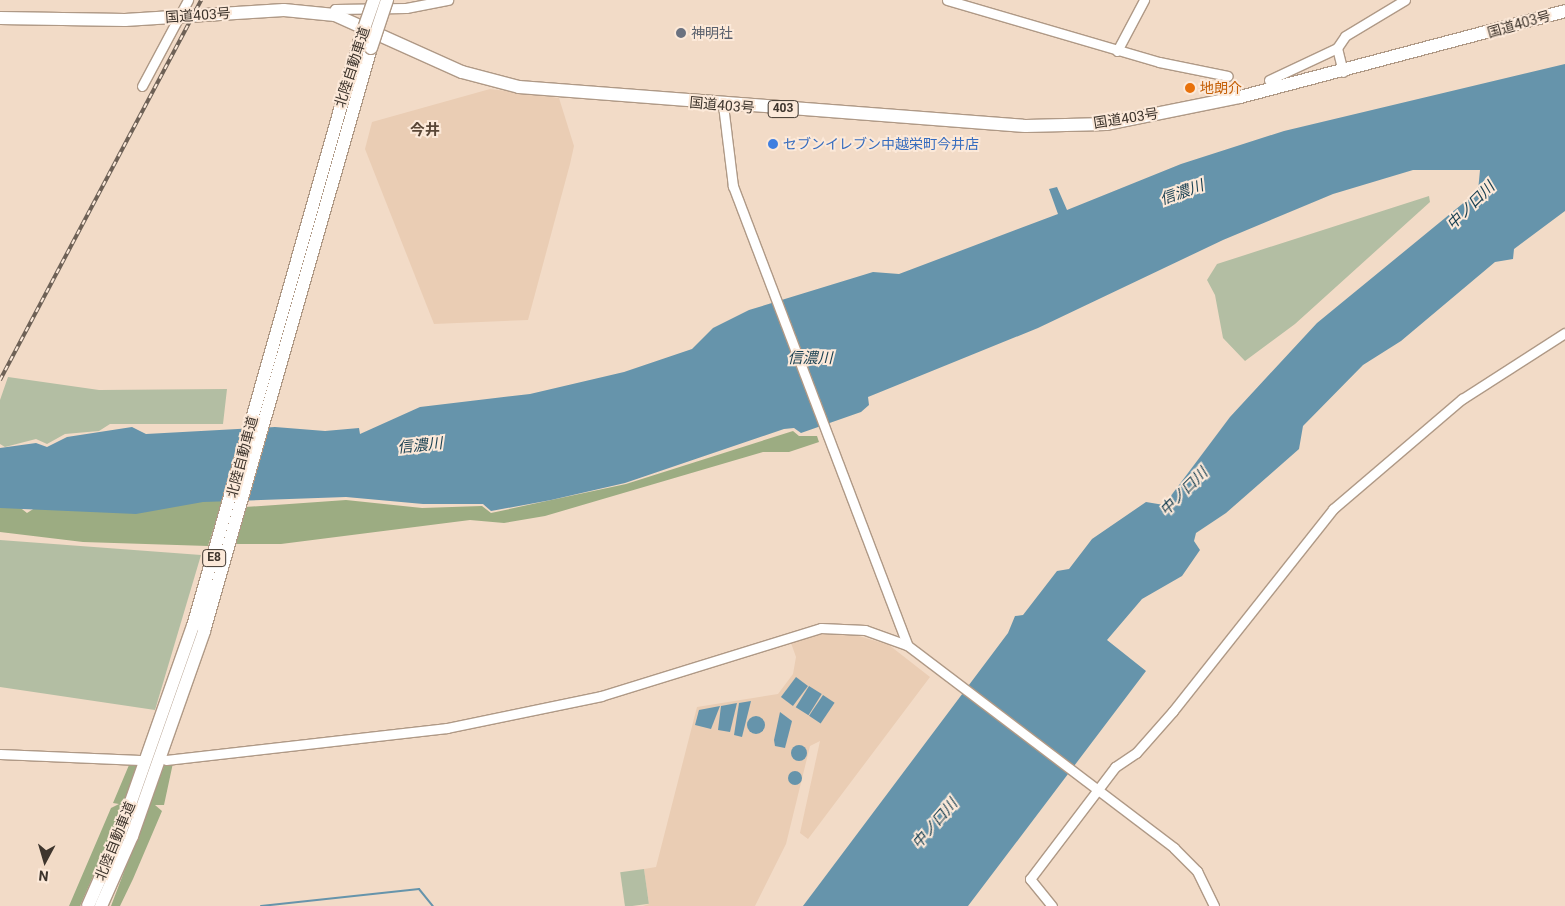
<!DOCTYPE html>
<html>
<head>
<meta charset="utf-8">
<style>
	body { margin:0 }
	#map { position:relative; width:1565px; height:906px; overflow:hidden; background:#f2dbc7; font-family:Roboto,"Noto Sans JP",sans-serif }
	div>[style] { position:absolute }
	.built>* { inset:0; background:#eacdb4 }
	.green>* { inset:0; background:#b3bea3; transform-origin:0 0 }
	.forest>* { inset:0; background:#9cac82 }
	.water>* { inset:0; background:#6694ab; transform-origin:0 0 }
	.round { border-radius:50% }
	.stream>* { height:2px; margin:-1px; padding:0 1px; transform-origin:1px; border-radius:1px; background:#6694ab }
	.roads { filter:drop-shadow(1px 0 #af9986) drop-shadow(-1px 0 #af9986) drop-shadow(0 1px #af9986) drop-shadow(0 -1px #af9986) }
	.minor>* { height:9px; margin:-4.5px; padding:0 4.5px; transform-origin:4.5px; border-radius:4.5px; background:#fff }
	.highway>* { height:12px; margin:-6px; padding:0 6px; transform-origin:6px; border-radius:6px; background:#fff }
	.rail>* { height:4px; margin-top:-2px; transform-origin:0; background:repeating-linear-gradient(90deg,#fce9d9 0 5.5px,#6e6156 0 11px); box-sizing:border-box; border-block:1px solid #6e6156 }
	.bridges { filter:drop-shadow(1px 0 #af9986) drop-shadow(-1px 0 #af9986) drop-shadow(0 1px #af9986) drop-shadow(0 -1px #af9986) }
	.highway-bridge>* { height:12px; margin:-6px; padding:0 6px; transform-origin:6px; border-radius:6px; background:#fff }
	.dots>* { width:14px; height:14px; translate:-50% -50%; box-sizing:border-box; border:2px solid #fce9d9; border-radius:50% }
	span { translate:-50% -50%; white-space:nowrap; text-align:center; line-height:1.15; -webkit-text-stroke:4px #fce9d9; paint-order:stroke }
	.shield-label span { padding:1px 4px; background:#fce9d9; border:1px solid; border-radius:4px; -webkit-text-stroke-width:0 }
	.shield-label { font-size:12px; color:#3e352d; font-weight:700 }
	.street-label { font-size:14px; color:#3e352d }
	.worship-label { font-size:14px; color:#5b616d }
	.left { translate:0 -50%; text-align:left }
	.food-label { font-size:14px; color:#c56008 }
	.shop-label { font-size:14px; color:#366cbe }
	.neighbourhood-label { font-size:15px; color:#594636; font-weight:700 }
	.water-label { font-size:15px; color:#163e50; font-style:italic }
	.north { position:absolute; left:20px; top:836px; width:50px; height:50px; -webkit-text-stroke:4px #fce9d9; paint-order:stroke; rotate:186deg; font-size:14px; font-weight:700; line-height:20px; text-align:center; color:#3e352d }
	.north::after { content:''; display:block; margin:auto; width:18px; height:22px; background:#3e352d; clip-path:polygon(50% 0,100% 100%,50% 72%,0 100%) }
</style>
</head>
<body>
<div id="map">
	<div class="built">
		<div style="clip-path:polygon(490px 89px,559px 98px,574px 146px,570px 164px,528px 320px,434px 324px,365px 149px,372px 122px)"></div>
		<div style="clip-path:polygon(849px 633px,889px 645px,930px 677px,808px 839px,800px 833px,820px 741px,810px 746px,786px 844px,755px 906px,643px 906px,649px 904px,644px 869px,656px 867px,697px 707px,778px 694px,793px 674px,796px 657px,791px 643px,820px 634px)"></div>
	</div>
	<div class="green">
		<div style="clip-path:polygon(1429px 196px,1430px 202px,1295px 324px,1245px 361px,1223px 338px,1215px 295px,1207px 280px,1217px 264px)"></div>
		<div style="clip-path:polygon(8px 377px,99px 390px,227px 389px,223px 424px,110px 424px,99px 431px,65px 434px,47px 444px,36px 439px,5px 447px,0 444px,0 400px)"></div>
		<div style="clip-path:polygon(0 540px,201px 555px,155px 710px,0 687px)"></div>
		<div style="left:644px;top:869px;width:35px;height:24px;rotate:82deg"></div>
	</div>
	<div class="forest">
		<div style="clip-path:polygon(793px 431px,799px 436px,817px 436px,819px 442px,789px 452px,763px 452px,545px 516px,504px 523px,470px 520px,281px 544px,235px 544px,245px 507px,346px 500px,422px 508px,482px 506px,491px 513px,626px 484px)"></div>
		<div style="clip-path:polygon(223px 498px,208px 546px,83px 542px,0 532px,0 502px,13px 502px,27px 513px,41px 504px)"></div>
		<div style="clip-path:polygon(173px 763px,164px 805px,155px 805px,162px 811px,133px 879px,120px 906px,111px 906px,165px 764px)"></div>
		<div style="clip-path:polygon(129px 765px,138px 765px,113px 831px,80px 906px,69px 906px,111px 808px,119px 804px,113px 803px)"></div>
	</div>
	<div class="water">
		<div style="clip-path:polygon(1565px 64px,1565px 211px,1514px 249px,1513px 259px,1495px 262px,1401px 341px,1363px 365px,1303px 426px,1299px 449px,1226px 513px,1196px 533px,1194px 541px,1200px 550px,1182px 576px,1142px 599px,1107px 640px,1146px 671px,968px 906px,803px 906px,1008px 633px,1015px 616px,1023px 615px,1057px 571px,1069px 569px,1092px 539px,1146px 502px,1164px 505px,1230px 417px,1317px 323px,1478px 191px,1480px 170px,1413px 170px,1333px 194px,1223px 240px,1038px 328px,868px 397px,869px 405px,861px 412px,801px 433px,794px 428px,784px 429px,625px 483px,551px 500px,491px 511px,483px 504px,423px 504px,346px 497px,203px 502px,136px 514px,0 508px,0 448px,36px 443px,47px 447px,67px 437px,132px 427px,146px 434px,275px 427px,325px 431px,359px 428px,360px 434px,420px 407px,530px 394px,624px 372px,692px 349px,713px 328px,749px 310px,873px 272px,899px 274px,1058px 214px,1049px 189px,1057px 187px,1067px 210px,1181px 164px,1284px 131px)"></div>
		<div style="left:796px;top:677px;width:15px;height:25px;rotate:37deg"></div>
		<div style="left:809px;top:686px;width:15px;height:25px;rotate:32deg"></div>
		<div style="left:823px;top:695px;width:14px;height:25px;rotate:34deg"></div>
		<div style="clip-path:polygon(751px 701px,742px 737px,734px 735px,739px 703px)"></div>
		<div style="clip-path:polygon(737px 703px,730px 732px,718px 730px,721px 706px)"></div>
		<div style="clip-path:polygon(720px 706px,711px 729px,695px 725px,699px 710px)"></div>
		<div style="clip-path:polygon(780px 712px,792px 721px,785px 748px,775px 746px,774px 740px)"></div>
		<div class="round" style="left:747px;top:716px;width:18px;height:18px"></div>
		<div class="round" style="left:791px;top:745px;width:16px;height:16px"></div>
		<div class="round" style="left:788px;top:771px;width:14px;height:14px"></div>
	</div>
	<div class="stream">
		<div style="left:261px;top:906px;width:159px;rotate:-6.1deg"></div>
		<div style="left:419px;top:889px;width:22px;rotate:51deg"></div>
	</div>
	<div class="roads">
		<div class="minor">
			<div style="left:947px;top:0;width:221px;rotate:16.3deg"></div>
			<div style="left:1159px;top:62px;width:70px;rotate:11.5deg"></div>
			<div style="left:331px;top:15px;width:7px;rotate:-56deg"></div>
			<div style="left:335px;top:9px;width:71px;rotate:-0.8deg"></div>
			<div style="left:406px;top:8px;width:43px;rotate:-10.8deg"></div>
			<div style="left:1117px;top:51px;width:58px;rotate:-62.1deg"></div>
			<div style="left:1343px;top:72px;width:25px;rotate:-104deg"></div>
			<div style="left:1337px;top:48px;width:14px;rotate:-56deg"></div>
			<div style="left:1345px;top:36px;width:70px;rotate:-31deg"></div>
			<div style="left:1269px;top:80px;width:75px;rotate:-25.2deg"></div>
			<div style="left:142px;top:86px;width:98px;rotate:-61.9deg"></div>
			<div style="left:723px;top:105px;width:82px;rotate:83deg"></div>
			<div style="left:733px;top:186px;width:491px;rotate:69.2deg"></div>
			<div style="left:0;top:754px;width:140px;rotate:2.5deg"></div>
			<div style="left:166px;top:760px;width:283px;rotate:-6.5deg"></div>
			<div style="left:447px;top:728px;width:157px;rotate:-11.7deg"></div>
			<div style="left:601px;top:696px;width:230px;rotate:-17.2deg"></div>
			<div style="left:821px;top:628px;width:44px;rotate:2.6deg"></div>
			<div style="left:865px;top:630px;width:45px;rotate:19.7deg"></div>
			<div style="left:907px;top:645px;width:335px;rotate:37.2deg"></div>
			<div style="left:1174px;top:848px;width:33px;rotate:45deg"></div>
			<div style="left:1197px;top:871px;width:39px;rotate:64deg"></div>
			<div style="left:1052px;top:906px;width:35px;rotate:-129deg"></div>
			<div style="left:1030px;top:879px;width:141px;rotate:-52.8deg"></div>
			<div style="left:1115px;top:767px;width:25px;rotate:-34deg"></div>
			<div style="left:1136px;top:753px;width:56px;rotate:-48.6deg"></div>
			<div style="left:1173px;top:711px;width:258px;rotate:-51.6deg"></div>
			<div style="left:1333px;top:509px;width:170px;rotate:-40.5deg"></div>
			<div style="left:1462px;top:399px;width:122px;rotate:-32.7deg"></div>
		</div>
		<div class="highway">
			<div style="left:0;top:18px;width:125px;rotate:0.9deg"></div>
			<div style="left:125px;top:20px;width:159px;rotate:-3.6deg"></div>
			<div style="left:284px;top:10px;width:51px;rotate:5.6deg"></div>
			<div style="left:335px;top:15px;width:139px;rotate:24.2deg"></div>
			<div style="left:462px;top:72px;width:59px;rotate:14.7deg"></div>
			<div style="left:519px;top:87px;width:508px;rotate:4.4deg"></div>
			<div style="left:1026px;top:126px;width:80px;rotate:-1.4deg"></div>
			<div style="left:1106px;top:124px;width:137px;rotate:-11.4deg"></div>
			<div style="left:1240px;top:97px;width:336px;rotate:-14.8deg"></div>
			<div style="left:88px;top:906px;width:83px;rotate:-66.5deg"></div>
			<div style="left:121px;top:830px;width:216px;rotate:-70.6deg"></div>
			<div style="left:193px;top:626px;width:606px;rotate:-74.11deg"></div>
			<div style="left:101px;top:906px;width:77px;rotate:-66.1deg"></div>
			<div style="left:132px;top:836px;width:217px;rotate:-70.6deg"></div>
			<div style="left:204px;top:631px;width:606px;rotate:-74.02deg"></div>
		</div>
	</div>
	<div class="rail">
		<div style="left:0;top:380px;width:430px;rotate:-62.1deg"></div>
	</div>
	<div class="bridges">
		<div class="highway-bridge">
			<div style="left:359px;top:43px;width:46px;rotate:-70.8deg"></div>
			<div style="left:371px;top:48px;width:51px;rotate:-71.6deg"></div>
		</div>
	</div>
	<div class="dots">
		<div style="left:681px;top:33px;background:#6b7280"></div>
		<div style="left:1190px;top:88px;background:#e8710a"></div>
		<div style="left:773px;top:144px;background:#3f7fe0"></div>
	</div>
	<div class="shield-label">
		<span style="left:783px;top:109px">403</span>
		<span style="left:214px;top:558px">E8</span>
	</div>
	<div class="street-label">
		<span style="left:198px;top:15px;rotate:-4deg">国道403号</span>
		<span style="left:1519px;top:24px;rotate:-16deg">国道403号</span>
		<span style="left:352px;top:67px;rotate:-72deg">北陸自動車道</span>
		<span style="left:722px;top:105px;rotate:5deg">国道403号</span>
		<span style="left:1126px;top:118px;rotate:-9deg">国道403号</span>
		<span style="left:242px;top:457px;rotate:-75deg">北陸自動車道</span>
		<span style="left:115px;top:841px;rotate:-68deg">北陸自動車道</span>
	</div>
	<div class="worship-label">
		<span class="left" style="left:691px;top:33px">神明社</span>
	</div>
	<div class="food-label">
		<span class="left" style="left:1200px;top:88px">地朗介</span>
	</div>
	<div class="shop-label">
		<span class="left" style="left:783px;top:144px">セブンイレブン中越栄町今井店</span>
	</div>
	<div class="neighbourhood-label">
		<span style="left:425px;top:131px">今井</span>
	</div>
	<div class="water-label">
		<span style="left:1182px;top:193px;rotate:-20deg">信濃川</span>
		<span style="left:1471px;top:206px;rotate:-45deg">中ノ口川</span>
		<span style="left:810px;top:359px">信濃川</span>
		<span style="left:420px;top:446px;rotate:-6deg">信濃川</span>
		<span style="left:1184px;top:492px;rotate:-45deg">中ノ口川</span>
		<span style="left:935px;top:824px;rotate:-49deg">中ノ口川</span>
	</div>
	<div class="north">N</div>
</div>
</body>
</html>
